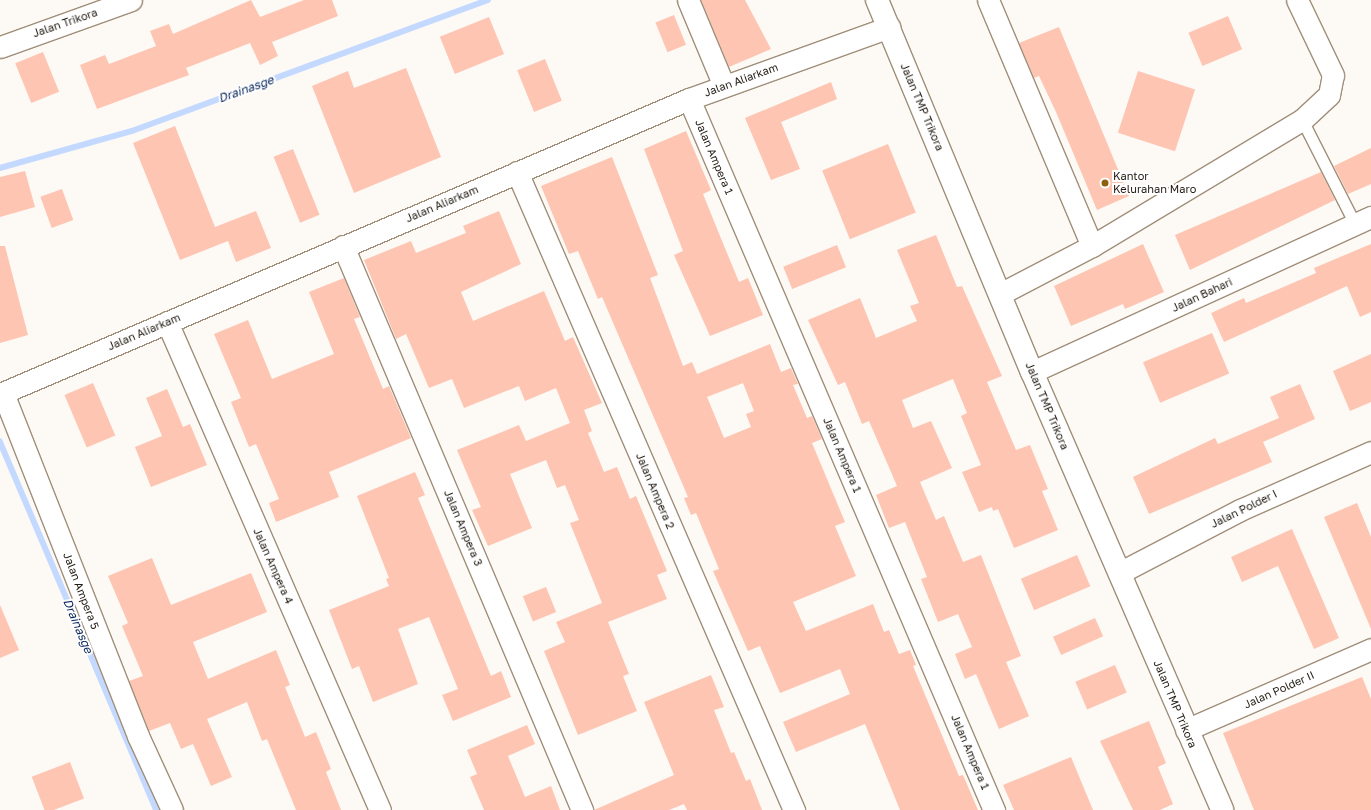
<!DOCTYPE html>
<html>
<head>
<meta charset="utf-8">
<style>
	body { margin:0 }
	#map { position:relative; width:1371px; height:810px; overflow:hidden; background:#fdf9f5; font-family:"Golos Text",sans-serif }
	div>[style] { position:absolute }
	.stream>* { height:5.5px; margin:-2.75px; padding:0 2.75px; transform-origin:2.75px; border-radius:2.75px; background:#c4d9ff }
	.building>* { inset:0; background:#fec5b2; transform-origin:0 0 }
	.roads { filter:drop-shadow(1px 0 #a08f7a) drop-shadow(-1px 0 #a08f7a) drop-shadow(0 1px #a08f7a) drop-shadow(0 -1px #a08f7a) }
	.lane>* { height:11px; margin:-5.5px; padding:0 5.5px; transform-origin:5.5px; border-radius:5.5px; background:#fff }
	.street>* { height:21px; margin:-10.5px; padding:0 10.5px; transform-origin:10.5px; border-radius:10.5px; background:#fff }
	.highway>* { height:22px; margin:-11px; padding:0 11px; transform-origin:11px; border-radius:11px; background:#fff }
	.dots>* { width:11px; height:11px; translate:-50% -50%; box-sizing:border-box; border:2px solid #fff; border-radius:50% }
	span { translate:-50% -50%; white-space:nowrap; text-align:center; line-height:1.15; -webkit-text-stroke:4px #fff; paint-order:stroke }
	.street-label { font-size:11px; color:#221c14 }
	.poi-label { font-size:11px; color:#221c14 }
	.left { translate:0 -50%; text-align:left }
	.water-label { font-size:12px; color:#0b285d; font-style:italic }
</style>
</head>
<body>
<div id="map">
	<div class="stream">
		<div style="left:0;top:168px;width:137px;rotate:-15.7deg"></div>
		<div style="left:132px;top:131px;width:379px;rotate:-20.2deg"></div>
		<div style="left:0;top:441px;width:401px;rotate:67deg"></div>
	</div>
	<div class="building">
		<div style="clip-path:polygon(251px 0,260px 17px,304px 0,332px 0,338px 16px,272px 42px,278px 56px,260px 65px,250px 43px,186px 68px,189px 75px,97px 109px,80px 65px,105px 55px,109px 64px,156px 46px,150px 31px,169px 24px,173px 34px)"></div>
		<div style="clip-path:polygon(701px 0,745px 0,771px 49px,729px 67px)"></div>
		<div style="left:674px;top:15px;width:32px;height:20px;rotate:68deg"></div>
		<div style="left:1228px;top:16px;width:36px;height:43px;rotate:67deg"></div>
		<div style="left:489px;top:17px;width:40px;height:53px;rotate:68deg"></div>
		<div style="clip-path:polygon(1059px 27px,1129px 196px,1097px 210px,1056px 112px,1039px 76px,1034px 78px,1019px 43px)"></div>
		<div style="left:43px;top:52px;width:43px;height:30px;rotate:68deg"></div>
		<div style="left:545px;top:59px;width:45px;height:30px;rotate:68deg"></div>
		<div style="clip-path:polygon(406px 68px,441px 157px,354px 193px,312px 86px,348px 71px,354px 88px)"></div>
		<div style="left:1138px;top:71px;width:60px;height:65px;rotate:18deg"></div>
		<div style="clip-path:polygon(831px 82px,837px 99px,781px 122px,800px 169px,771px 180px,745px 118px)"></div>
		<div style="clip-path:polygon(175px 126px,215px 227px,256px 211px,271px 248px,236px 262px,228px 241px,180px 260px,133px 143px)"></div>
		<div style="clip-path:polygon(686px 131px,711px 190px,703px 194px,720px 236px,739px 282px,748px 278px,763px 315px,710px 336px,674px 255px,683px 251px,644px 149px)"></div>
		<div style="left:888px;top:144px;width:74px;height:71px;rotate:68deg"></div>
		<div style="clip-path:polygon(1371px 148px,1371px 184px,1348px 194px,1334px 166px)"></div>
		<div style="left:293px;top:149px;width:71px;height:21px;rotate:68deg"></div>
		<div style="clip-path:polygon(evenodd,612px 157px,658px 275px,650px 278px,683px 366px,692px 362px,697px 374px,770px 344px,781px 372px,791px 368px,798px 384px,793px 385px,807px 418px,812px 416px,822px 439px,812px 443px,845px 522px,835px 526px,856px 576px,793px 602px,806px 631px,873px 604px,884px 632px,889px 630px,899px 654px,910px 650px,916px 665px,913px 666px,959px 776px,963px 775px,978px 810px,900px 810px,865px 724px,796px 752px,783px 722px,850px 694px,840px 669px,780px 693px,760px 646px,748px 651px,713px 571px,719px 569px,696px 513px,691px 515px,684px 498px,688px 497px,602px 297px,598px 299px,578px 251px,569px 254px,541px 186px,612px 157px,743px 383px,754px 411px,746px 414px,751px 427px,724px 438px,707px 397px,743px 383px)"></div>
		<div style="clip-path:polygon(25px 171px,35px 207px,0 217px,0 177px)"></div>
		<div style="clip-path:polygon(1321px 172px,1335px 200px,1190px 270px,1175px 235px)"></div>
		<div style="left:62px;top:189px;width:33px;height:23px;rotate:70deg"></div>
		<div style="clip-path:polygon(499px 211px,521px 264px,461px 292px,473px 321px,544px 291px,565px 341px,573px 337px,602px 403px,584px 410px,592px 431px,588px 433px,604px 472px,617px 467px,630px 499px,636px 496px,667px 571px,657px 575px,667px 599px,608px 622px,629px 674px,623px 676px,637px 711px,578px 735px,544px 651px,565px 642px,556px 622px,602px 603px,570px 523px,579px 520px,565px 485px,557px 488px,546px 460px,510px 474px,532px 528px,488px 546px,472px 510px,481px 507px,457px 450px,519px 425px,526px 441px,570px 423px,556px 388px,525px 401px,519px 386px,464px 408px,452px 379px,429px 388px,406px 334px,396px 339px,364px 260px,411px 241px,416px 253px,466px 233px,463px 226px)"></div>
		<div style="clip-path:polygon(936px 235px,957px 287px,962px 286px,1002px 376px,987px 382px,1016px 450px,1030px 445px,1048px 489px,1042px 491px,1058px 530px,1014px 548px,998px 509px,993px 511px,992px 507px,979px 512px,962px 472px,981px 465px,961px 416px,967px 413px,953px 379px,902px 400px,913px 428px,931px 421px,952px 468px,920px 482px,936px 520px,944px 516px,963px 562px,981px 555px,1021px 656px,1006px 662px,1029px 716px,999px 729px,976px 674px,965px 679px,955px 654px,972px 647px,958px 614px,938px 622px,921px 579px,927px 577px,905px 522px,889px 528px,876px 495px,897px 486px,869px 421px,862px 424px,845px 382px,838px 385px,808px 320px,860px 298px,876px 338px,917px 321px,910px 306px,919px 303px,897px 250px)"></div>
		<div style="clip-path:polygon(1143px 244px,1164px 292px,1125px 309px,1123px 304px,1071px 326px,1054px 286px)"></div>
		<div style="clip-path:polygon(1371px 244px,1371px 312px,1360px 317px,1347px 286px,1224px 342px,1211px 313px,1244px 298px,1246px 303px,1316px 273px,1314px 268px)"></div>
		<div style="left:837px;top:245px;width:24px;height:58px;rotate:68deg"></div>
		<div style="clip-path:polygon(0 246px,5px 246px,28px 335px,0 343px)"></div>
		<div style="clip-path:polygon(344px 278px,360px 317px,354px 319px,383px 389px,389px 386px,411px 438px,329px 472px,339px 497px,276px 522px,269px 503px,279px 499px,256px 444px,249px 447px,231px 402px,241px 398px,214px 334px,248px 320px,272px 379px,334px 354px,309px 292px)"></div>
		<div style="left:1212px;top:333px;width:44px;height:75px;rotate:67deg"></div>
		<div style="clip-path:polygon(1371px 354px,1371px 402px,1350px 411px,1333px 371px)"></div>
		<div style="left:93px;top:383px;width:57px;height:31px;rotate:67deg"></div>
		<div style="clip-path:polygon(1300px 384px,1315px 419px,1263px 442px,1272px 462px,1149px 514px,1133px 477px,1215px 438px,1218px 444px,1279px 418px,1270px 397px)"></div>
		<div style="clip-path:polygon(167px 389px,183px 427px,190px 424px,207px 465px,151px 487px,135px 447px,162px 436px,146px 398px)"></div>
		<div style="clip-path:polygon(415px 472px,425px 495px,418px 498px,491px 676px,501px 671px,511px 697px,453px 721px,442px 695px,458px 689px,429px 617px,398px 629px,418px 684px,373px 702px,359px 666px,352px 669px,329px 610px,389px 586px,386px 579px,389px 578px,357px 496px)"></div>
		<div style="clip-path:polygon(1357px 503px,1371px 537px,1371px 629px,1324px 517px)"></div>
		<div style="clip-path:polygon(1292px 529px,1339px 638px,1314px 649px,1278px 566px,1242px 582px,1231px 557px)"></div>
		<div style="left:1077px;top:555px;width:34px;height:61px;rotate:67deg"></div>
		<div style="clip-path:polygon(152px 558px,171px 605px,251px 573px,267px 612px,193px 642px,208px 679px,276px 650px,290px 685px,285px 687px,305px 737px,316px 732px,331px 769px,326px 772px,341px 810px,296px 810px,267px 739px,262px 741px,247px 702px,207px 719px,232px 777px,211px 786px,193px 744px,181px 749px,170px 723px,149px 731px,129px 681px,143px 676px,122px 626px,128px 623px,108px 576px)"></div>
		<div style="left:546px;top:587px;width:27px;height:25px;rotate:68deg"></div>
		<div style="clip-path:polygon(0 605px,19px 650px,0 658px)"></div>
		<div style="left:1095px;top:618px;width:20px;height:46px;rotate:66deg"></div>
		<div style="left:1115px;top:665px;width:30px;height:43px;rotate:67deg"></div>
		<div style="clip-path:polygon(711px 675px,724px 707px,714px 710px,731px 753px,734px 752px,746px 781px,750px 779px,762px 810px,687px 810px,684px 804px,669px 810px,594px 810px,674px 775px,644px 702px)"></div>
		<div style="clip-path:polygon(1362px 677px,1371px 699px,1371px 810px,1254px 810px,1223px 733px)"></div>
		<div style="clip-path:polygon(1149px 721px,1166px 763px,1158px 767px,1173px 804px,1160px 810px,1133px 810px,1100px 741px)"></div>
		<div style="clip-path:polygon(527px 725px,535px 744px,508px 756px,525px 797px,551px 786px,560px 810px,484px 810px,470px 777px,477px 774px,467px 750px)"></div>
		<div style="clip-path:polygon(1071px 757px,1093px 810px,1014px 810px,1003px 785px)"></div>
		<div style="left:70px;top:762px;width:39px;height:41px;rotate:69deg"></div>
	</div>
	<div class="roads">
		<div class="lane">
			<div style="left:1302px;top:120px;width:117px;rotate:63deg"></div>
		</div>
		<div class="street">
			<div style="left:688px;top:0;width:93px;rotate:67.3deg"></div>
			<div style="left:988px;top:0;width:267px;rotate:67.1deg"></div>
			<div style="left:0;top:47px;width:139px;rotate:-19.7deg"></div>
			<div style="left:689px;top:99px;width:774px;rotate:66.78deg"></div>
			<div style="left:517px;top:172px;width:696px;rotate:66.53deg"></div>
			<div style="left:343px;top:246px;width:613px;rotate:67.03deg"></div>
			<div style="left:1000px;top:294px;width:104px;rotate:-27.6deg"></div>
			<div style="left:1092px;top:246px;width:245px;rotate:-31deg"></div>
			<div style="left:1302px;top:120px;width:37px;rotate:-43deg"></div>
			<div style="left:1329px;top:95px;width:20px;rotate:-79deg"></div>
			<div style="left:1333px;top:75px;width:83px;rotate:-115.6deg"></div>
			<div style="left:167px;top:322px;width:532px;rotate:66.42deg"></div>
			<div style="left:1032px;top:372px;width:373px;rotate:-24.6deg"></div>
			<div style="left:3px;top:393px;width:369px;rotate:68.5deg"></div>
			<div style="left:138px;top:736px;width:81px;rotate:65.3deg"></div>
			<div style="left:0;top:394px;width:749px;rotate:-23.18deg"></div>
			<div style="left:689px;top:99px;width:213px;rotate:-19.8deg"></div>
			<div style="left:1119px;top:573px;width:136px;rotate:-27.5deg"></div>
			<div style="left:1240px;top:510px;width:143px;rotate:-23.9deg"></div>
			<div style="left:1186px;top:730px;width:202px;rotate:-23.6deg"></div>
		</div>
		<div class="highway">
			<div style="left:877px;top:0;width:403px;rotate:67.4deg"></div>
			<div style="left:1032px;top:372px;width:477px;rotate:66.5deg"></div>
		</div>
	</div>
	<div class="dots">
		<div style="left:1105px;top:183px;background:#90610c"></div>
	</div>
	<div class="street-label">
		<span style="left:65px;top:23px;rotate:-19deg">Jalan Trikora</span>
		<span style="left:741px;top:80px;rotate:-20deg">Jalan Aliarkam</span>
		<span style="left:922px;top:107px;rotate:67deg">Jalan TMP Trikora</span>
		<span style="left:714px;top:157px;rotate:67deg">Jalan Ampera 1</span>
		<span style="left:442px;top:204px;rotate:-23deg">Jalan Aliarkam</span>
		<span style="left:1202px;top:295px;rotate:-25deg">Jalan Bahari</span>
		<span style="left:144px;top:332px;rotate:-23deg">Jalan Aliarkam</span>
		<span style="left:1047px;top:406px;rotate:67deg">Jalan TMP Trikora</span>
		<span style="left:842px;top:455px;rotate:67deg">Jalan Ampera 1</span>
		<span style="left:655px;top:491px;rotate:67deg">Jalan Ampera 2</span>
		<span style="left:1244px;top:509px;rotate:-26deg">Jalan Polder I</span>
		<span style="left:463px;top:528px;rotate:67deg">Jalan Ampera 3</span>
		<span style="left:273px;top:566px;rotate:66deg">Jalan Ampera 4</span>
		<span style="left:81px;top:591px;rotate:69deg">Jalan Ampera 5</span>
		<span style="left:1279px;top:690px;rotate:-24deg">Jalan Polder II</span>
		<span style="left:1175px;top:704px;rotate:67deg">Jalan TMP Trikora</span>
		<span style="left:970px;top:752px;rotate:67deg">Jalan Ampera 1</span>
	</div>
	<div class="poi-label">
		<span class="left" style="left:1113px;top:183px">Kantor<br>Kelurahan Maro</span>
	</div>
	<div class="water-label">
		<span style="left:246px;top:89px;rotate:-20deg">Drainasge</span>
		<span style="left:78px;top:626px;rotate:67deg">Drainasge</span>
	</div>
</div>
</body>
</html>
